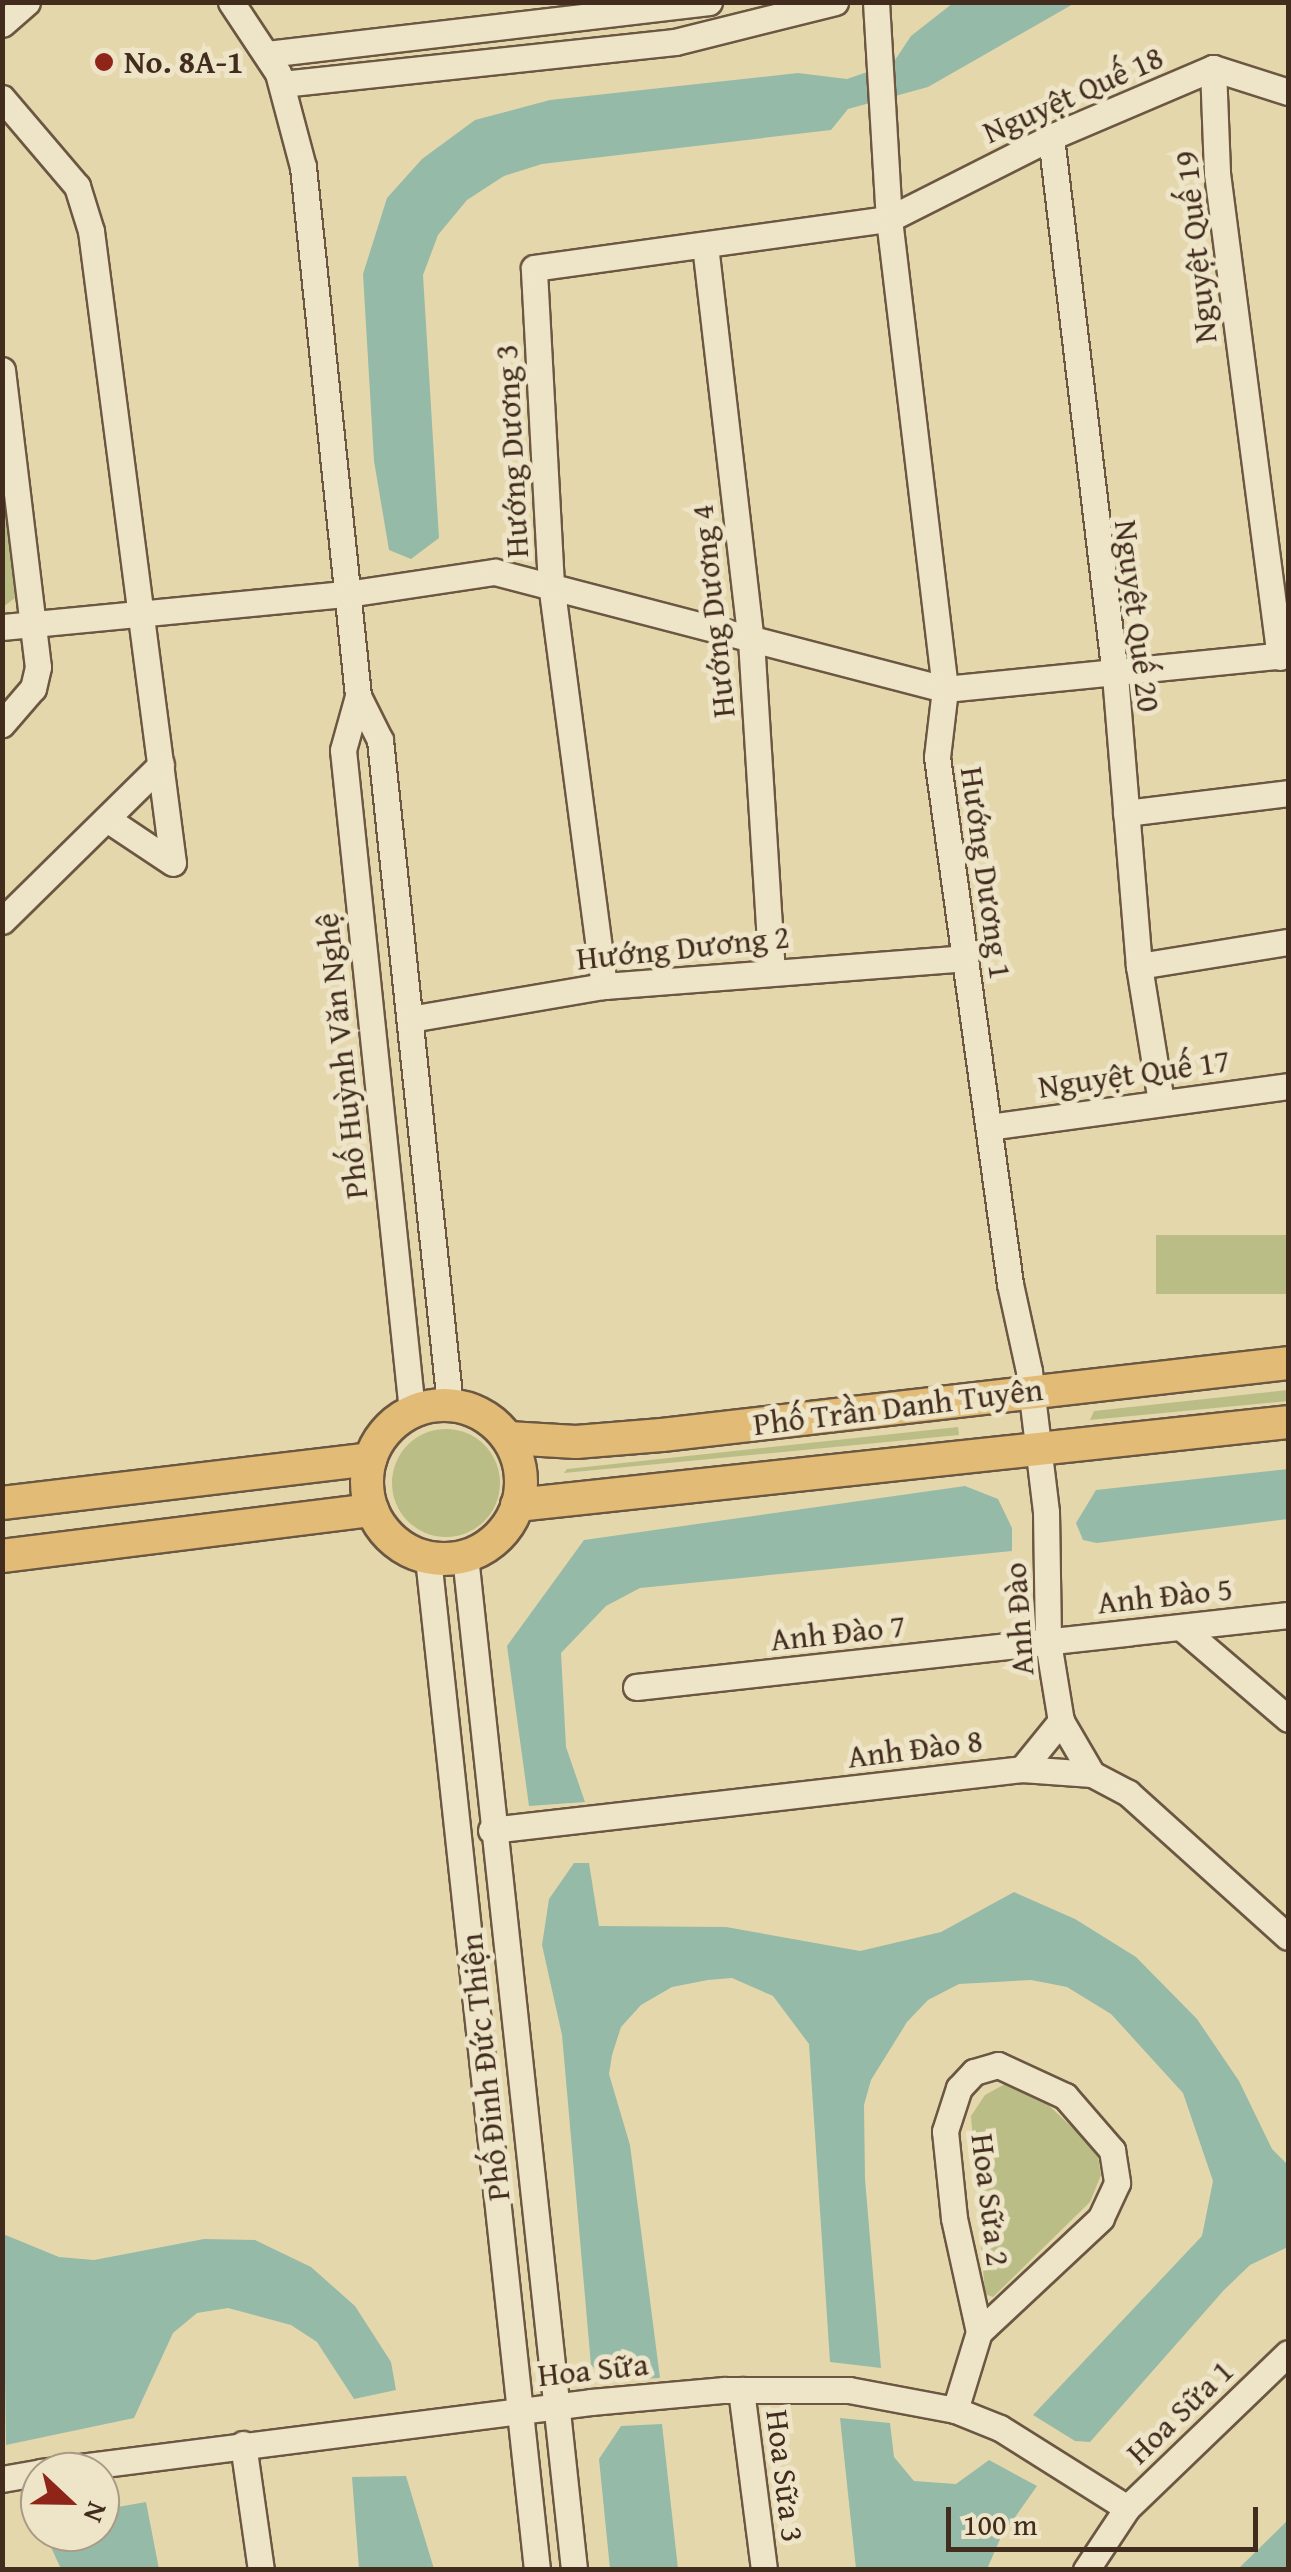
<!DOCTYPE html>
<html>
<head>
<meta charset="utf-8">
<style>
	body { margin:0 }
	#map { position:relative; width:1291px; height:2572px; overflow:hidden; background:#e5d7ac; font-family:"Gentium Book Plus",serif }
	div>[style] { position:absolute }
	.green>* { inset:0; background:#babd86; transform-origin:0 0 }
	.round { border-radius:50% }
	.water>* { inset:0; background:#96baa8 }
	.roads { filter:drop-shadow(2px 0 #6b5742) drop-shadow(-2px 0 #6b5742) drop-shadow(0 2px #6b5742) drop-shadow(0 -2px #6b5742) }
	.minor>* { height:25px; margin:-12.5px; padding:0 12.5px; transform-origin:12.5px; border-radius:12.5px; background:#eee5c9 }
	.major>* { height:32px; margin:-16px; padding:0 16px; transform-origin:16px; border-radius:16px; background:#e2bc76 }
	.major>.ring { margin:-16px; padding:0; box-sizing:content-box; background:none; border:32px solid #e2bc76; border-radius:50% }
	.dots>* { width:28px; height:28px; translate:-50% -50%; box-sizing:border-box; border:5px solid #eee5c9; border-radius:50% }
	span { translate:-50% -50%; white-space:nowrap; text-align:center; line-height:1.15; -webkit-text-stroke:10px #eee5c9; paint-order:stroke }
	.poi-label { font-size:32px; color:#422c1e; font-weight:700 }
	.left { translate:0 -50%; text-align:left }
	.street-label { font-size:32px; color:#422c1e }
	.frame { position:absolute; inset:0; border:5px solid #422c1e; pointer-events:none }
	.north { position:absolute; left:20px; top:2452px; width:100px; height:100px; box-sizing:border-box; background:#eee5c9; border:2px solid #a99b85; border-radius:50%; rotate:112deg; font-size:28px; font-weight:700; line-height:40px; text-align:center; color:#422c1e }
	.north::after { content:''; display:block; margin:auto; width:35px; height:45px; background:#8f2418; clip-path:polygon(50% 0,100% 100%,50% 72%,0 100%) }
	.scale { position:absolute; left:946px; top:2507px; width:312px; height:45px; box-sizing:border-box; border:5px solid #422c1e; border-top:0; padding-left:12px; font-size:30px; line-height:35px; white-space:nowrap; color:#422c1e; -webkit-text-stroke:8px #eee5c9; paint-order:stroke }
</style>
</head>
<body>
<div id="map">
	<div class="green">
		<div style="clip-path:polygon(2px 446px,18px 584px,15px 598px,3px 607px)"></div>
		<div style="left:1288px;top:1235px;width:59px;height:132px;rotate:90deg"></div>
		<div style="clip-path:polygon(1288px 1390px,1288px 1401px,1090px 1420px,1094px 1411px)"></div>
		<div style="clip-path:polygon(958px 1427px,959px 1435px,564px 1473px,567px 1469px)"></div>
		<div class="round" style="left:392px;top:1429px;width:108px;height:108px"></div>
		<div style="clip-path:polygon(1005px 2084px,1039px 2096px,1097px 2151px,1101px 2175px,1090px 2202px,993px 2297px,985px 2294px,971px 2116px,985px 2095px)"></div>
	</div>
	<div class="water">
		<div style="clip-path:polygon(953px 3px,1075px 3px,928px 87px,848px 109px,831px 130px,542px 164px,504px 176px,467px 200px,438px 235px,423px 275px,439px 538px,411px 559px,389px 550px,374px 461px,363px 274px,387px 198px,422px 159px,475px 120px,550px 100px,798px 73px,847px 79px,893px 63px,911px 36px)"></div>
		<div style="clip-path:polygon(1288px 1469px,1288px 1519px,1097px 1543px,1083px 1540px,1076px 1523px,1096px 1490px)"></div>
		<div style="clip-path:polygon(965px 1486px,998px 1499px,1012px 1528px,1012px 1551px,640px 1588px,606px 1606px,561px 1653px,566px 1747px,585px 1802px,529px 1806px,507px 1646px,584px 1540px)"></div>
		<div style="clip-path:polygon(574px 1863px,589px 1863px,599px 1926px,726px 1927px,860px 1951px,941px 1932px,1014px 1892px,1075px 1919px,1136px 1957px,1197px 2019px,1239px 2081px,1272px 2149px,1288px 2165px,1288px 2247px,1250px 2265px,1224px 2290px,1090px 2442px,1075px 2441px,1033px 2415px,1202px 2236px,1213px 2181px,1183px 2093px,1111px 2014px,1067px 1987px,1031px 1980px,959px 1984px,928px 2000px,907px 2022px,871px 2080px,864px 2105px,865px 2179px,881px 2368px,830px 2362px,809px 2044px,773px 1996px,732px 1978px,708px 1980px,672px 1987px,641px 2005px,621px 2027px,612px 2055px,609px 2074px,630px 2145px,660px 2378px,608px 2381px,591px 2365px,562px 2035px,542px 1945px,549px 1899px)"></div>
		<div style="clip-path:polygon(3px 2234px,59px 2257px,94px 2260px,204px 2239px,255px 2240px,311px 2267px,355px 2306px,391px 2362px,396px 2390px,354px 2399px,317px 2342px,291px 2325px,228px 2308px,197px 2313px,173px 2333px,134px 2418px,6px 2445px)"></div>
		<div style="clip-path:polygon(840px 2418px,890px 2423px,894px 2457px,914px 2481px,956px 2484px,989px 2460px,1037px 2486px,1001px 2537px,987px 2569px,856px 2569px)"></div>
		<div style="clip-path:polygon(662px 2424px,678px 2569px,610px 2569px,599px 2459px,621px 2426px)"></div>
		<div style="clip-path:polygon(406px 2476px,434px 2569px,359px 2569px,352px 2477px)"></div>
		<div style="clip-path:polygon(146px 2502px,159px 2569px,61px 2569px,44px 2532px,100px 2532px,100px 2510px)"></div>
		<div style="clip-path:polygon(1288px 2518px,1288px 2569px,1238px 2569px,1285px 2523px)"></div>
	</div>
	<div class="roads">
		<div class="minor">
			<div style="left:231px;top:2px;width:85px;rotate:56.5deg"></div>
			<div style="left:278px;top:73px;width:97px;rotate:75.1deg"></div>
			<div style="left:303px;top:167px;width:532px;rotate:84.06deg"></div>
			<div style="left:358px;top:696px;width:49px;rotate:63.4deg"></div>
			<div style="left:380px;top:740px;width:669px;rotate:83.99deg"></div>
			<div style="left:876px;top:2px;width:217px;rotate:86.6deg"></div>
			<div style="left:889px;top:219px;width:473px;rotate:83.2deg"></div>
			<div style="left:945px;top:689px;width:68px;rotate:96.7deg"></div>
			<div style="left:937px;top:757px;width:532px;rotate:82.11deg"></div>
			<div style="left:1010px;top:1284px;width:89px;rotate:77.7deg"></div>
			<div style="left:1029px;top:1371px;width:142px;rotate:83.1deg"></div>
			<div style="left:1046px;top:1512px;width:130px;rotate:89.1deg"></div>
			<div style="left:1048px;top:1642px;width:80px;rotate:80.7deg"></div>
			<div style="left:1061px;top:1721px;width:61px;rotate:59.7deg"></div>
			<div style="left:2px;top:24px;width:33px;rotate:-41deg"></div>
			<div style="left:267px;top:54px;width:445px;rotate:-6.7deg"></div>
			<div style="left:1213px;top:68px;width:105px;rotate:87.8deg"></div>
			<div style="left:1217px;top:173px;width:488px;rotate:82.6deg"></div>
			<div style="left:282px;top:84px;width:395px;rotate:-6.1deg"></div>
			<div style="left:675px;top:42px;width:165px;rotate:-14deg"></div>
			<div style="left:2px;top:98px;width:116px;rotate:49.6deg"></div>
			<div style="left:77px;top:186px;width:47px;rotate:72.7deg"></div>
			<div style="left:91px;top:231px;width:637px;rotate:82.61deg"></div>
			<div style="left:1051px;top:137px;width:542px;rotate:83.22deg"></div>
			<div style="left:1115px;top:675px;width:292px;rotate:85.3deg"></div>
			<div style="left:1139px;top:966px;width:138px;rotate:80.8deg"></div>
			<div style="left:705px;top:245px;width:398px;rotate:83.4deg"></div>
			<div style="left:751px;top:640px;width:332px;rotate:86.4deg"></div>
			<div style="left:2px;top:370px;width:299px;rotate:83.1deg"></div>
			<div style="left:38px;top:667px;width:22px;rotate:103deg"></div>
			<div style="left:33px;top:688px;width:48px;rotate:130.7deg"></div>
			<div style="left:2px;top:627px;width:347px;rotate:-5.5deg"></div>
			<div style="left:347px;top:594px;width:150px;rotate:-8.5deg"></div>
			<div style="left:495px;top:572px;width:465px;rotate:14.6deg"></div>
			<div style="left:945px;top:689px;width:345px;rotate:-5.7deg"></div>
			<div style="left:358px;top:696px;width:56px;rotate:105.5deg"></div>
			<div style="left:343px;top:750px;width:665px;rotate:84.04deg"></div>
			<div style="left:1126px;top:813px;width:163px;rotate:-7deg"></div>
			<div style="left:107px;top:819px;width:79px;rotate:33.7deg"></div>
			<div style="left:2px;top:921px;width:223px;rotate:-44.5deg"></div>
			<div style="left:1139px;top:966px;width:151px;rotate:-9.2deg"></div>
			<div style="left:604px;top:986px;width:404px;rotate:-97.5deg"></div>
			<div style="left:551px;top:585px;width:317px;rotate:-93.1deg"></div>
			<div style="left:534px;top:268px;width:358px;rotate:-7.9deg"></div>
			<div style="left:889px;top:219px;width:182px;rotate:-26.8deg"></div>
			<div style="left:1051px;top:137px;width:176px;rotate:-23.1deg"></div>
			<div style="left:1213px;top:68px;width:79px;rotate:17.7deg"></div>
			<div style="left:410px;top:1019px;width:197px;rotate:-9.7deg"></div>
			<div style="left:604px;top:986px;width:362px;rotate:-4.4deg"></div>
			<div style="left:989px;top:1127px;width:302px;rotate:-7.8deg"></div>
			<div style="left:465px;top:1556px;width:1020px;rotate:83.86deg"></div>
			<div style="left:428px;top:1558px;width:1018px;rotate:83.85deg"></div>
			<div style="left:1182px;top:1628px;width:140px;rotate:40.6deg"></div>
			<div style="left:636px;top:1687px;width:656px;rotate:-6.3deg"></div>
			<div style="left:1022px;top:1769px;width:62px;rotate:-50.9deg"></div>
			<div style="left:491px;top:1830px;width:534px;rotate:-6.55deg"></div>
			<div style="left:1022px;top:1769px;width:70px;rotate:4.1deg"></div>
			<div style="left:1092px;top:1774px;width:41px;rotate:27.8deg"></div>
			<div style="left:1128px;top:1793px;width:215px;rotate:42deg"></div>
			<div style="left:741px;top:2390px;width:181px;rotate:82.7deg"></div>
			<div style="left:955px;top:2410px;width:82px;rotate:-72.9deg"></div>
			<div style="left:979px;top:2332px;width:117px;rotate:-102.4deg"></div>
			<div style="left:954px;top:2218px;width:87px;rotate:-95.9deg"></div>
			<div style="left:945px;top:2131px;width:45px;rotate:-72deg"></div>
			<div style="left:959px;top:2088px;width:22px;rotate:-47deg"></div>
			<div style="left:974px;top:2072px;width:25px;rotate:-16deg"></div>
			<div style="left:998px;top:2065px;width:74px;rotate:24.8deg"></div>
			<div style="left:1065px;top:2096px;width:72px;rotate:49deg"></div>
			<div style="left:1112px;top:2150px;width:33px;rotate:81deg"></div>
			<div style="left:1117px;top:2183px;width:38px;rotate:115deg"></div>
			<div style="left:1101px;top:2218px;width:167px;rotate:136.9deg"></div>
			<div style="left:243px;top:2444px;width:127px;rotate:81.9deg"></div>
			<div style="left:41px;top:2472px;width:554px;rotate:-7.25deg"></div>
			<div style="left:591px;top:2402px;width:134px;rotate:-5.2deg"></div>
			<div style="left:724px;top:2390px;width:125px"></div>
			<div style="left:849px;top:2390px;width:108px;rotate:10.7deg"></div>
			<div style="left:955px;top:2410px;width:48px;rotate:21.8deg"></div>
			<div style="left:1000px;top:2428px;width:150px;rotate:32.2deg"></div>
			<div style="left:2px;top:2479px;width:39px;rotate:-10deg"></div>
			<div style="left:1086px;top:2570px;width:74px;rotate:-56.5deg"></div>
			<div style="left:1127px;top:2508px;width:223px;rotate:-43.9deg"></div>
		</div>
		<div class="major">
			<div class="ring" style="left:367px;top:1405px;width:122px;height:122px"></div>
			<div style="left:508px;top:1438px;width:68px;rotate:3.4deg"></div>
			<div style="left:576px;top:1442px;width:86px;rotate:-4.7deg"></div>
			<div style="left:662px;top:1435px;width:630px;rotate:-6.56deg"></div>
			<div style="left:2px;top:1503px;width:371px;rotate:-6.8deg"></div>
			<div style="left:517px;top:1505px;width:775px;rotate:-6.14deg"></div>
			<div style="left:2px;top:1556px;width:373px;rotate:-7.1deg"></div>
		</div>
	</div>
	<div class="dots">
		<div style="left:104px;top:62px;background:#8f2418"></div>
	</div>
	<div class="poi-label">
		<span class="left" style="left:124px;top:62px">No. 8A-1</span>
	</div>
	<div class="street-label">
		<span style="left:1073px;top:95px;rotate:-24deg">Nguyệt Quế 18</span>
		<span style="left:1196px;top:247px;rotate:-96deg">Nguyệt Quế 19</span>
		<span style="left:512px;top:451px;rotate:-93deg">Hướng Dương 3</span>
		<span style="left:713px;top:611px;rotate:-96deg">Hướng Dương 4</span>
		<span style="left:1137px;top:616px;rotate:83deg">Nguyệt Quế 20</span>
		<span style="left:986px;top:873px;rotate:82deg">Hướng Dương 1</span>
		<span style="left:683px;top:948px;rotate:-6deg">Hướng Dương 2</span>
		<span style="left:342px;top:1056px;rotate:-96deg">Phố Huỳnh Văn Nghệ</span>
		<span style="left:1134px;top:1074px;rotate:-8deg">Nguyệt Quế 17</span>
		<span style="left:898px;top:1407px;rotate:-7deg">Phố Trần Danh Tuyên</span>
		<span style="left:1165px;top:1596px;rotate:-6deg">Anh Đào 5</span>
		<span style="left:1019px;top:1619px;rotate:-94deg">Anh Đào</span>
		<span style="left:838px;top:1633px;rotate:-6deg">Anh Đào 7</span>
		<span style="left:915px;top:1749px;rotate:-7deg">Anh Đào 8</span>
		<span style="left:485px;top:2067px;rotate:-96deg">Phố Đinh Đức Thiện</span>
		<span style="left:990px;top:2200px;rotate:83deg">Hoa Sữa 2</span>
		<span style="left:593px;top:2370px;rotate:-6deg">Hoa Sữa</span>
		<span style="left:1180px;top:2412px;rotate:-44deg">Hoa Sữa 1</span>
		<span style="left:785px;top:2476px;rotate:83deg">Hoa Sữa 3</span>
	</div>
	<div class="frame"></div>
	<div class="north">N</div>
	<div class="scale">100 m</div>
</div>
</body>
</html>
